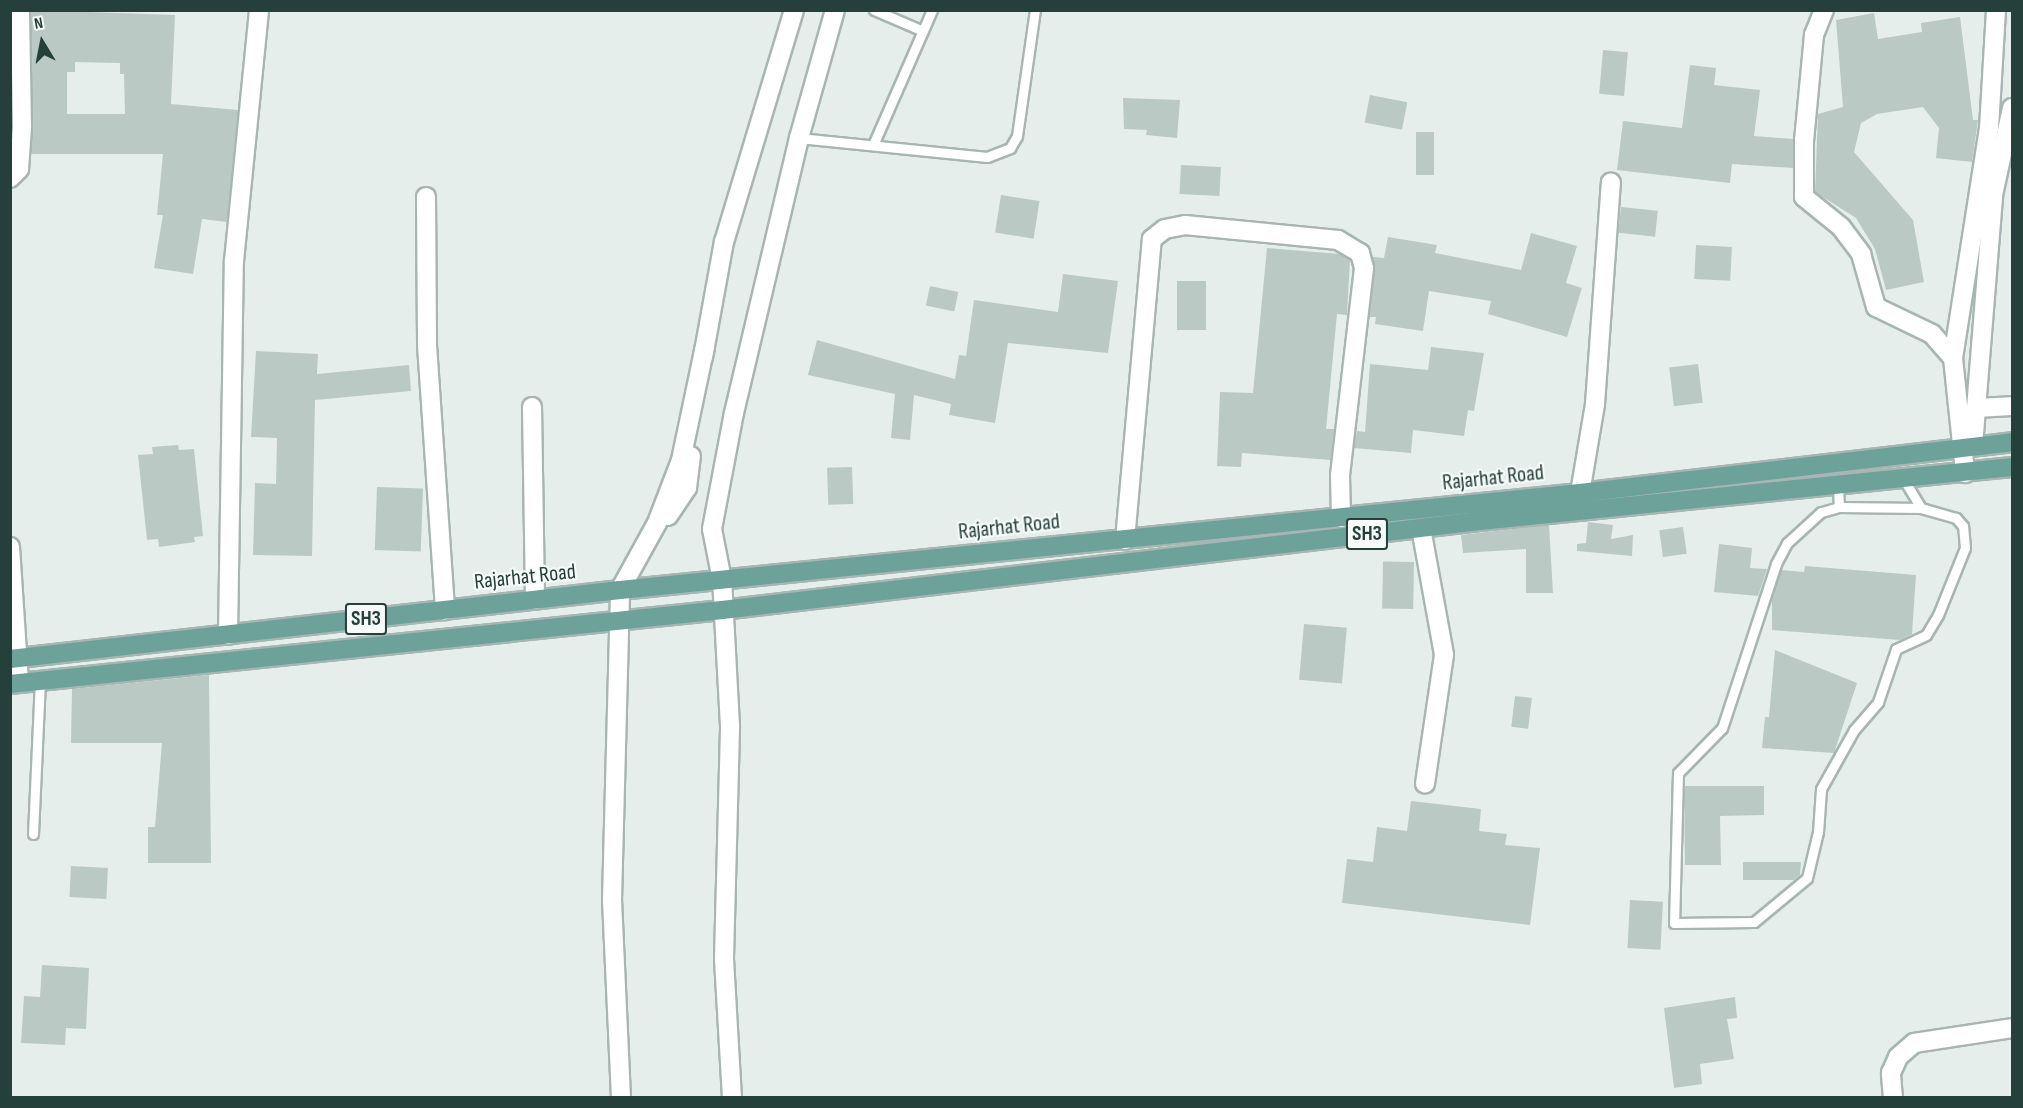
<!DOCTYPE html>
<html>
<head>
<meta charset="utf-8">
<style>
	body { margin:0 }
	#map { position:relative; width:2023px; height:1108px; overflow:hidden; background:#e5eeeb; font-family:"Sofia Sans Condensed",sans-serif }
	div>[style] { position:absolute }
	.building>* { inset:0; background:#bbc9c4; transform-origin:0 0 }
	.roads { filter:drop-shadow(2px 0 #a8b6b3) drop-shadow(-2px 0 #a8b6b3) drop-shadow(0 2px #a8b6b3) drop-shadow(0 -2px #a8b6b3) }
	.lane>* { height:9px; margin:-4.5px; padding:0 4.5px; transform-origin:4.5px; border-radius:4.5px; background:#fff }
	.street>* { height:18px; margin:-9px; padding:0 9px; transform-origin:9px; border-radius:9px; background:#fff }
	.secondary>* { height:18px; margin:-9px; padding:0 9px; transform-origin:9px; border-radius:9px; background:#fff }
	.primary>* { height:18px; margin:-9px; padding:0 9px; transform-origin:9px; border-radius:9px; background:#6ca299 }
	span { translate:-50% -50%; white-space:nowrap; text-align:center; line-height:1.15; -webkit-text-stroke:4.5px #f6faf8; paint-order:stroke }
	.shield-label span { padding:2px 4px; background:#f6faf8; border:2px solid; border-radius:4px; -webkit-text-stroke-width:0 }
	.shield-label { font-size:21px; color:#253f3b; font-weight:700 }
	.street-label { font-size:22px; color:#253f3b }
	.frame { position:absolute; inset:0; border:12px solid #253f3b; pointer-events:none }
	.north { position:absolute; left:12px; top:12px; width:60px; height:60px; -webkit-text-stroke:4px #f6faf8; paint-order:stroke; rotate:350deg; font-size:16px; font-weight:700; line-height:24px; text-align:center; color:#253f3b }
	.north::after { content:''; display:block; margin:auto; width:21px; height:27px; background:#253f3b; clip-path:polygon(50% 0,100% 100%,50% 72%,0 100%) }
</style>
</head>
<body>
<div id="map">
	<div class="building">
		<div style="clip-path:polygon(evenodd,31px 10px,175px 15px,171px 104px,238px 110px,227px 222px,202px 219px,193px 274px,154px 268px,163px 215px,157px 215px,163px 154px,31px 154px,31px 10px,75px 62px,120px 63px,120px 74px,124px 74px,125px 114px,67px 114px,67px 72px,75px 72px,75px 62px)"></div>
		<div style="clip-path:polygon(1874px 13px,1878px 39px,1922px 32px,1921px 23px,1960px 17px,1973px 120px,1978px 120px,1972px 162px,1936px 158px,1939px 128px,1923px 107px,1877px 114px,1861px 123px,1854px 152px,1913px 220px,1924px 282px,1886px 290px,1875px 249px,1856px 218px,1815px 192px,1818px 114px,1843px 107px,1836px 20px)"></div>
		<div style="left:1603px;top:50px;width:25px;height:44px;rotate:5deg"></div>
		<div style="clip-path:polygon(1690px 65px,1716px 68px,1714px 85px,1760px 90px,1754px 136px,1793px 139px,1793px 168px,1732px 164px,1730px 183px,1617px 170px,1623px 121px,1682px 128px)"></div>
		<div style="left:1370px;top:95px;width:38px;height:28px;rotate:11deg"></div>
		<div style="clip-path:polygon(1123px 98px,1180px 100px,1177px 138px,1146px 135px,1147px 130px,1124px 129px)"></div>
		<div style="left:1416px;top:132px;width:18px;height:43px"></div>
		<div style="left:1181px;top:165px;width:40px;height:29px;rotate:3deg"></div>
		<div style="left:1001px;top:195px;width:39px;height:38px;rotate:9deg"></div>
		<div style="left:1621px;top:207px;width:37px;height:26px;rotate:6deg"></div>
		<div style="clip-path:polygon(1531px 233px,1577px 246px,1566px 283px,1582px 288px,1567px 337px,1488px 314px,1491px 301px,1429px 291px,1423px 331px,1375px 324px,1376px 317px,1370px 317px,1373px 257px,1384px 258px,1388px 237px,1437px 245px,1435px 253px,1521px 270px)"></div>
		<div style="left:1696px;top:245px;width:36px;height:34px;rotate:3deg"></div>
		<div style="clip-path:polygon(1267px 248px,1340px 254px,1350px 260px,1347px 315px,1337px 314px,1326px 429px,1334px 429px,1331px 460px,1242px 453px,1241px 467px,1217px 466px,1220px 392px,1253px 393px)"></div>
		<div style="clip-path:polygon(1063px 274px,1118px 281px,1108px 353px,1008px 343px,995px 423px,949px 415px,951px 404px,914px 395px,910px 440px,891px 438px,895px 394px,808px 375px,817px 340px,955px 379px,959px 355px,966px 356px,974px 300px,1058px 312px)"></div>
		<div style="left:1177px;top:281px;width:29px;height:49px"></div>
		<div style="left:930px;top:286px;width:29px;height:20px;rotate:12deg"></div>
		<div style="clip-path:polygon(1431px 347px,1484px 353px,1474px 411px,1468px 410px,1464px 436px,1413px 430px,1411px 453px,1354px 448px,1357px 431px,1365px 432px,1370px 364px,1428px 370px)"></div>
		<div style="clip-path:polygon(256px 351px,318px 354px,317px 374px,409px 365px,411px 391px,315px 400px,312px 556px,253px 555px,255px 483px,276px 484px,277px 438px,251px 437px)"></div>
		<div style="left:1698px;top:364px;width:39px;height:29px;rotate:83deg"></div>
		<div style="clip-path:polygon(178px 445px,179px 450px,194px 449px,203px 536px,194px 537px,195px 542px,159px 547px,158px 539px,147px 540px,138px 455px,153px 454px,152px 447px)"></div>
		<div style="left:852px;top:467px;width:37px;height:25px;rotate:88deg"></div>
		<div style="left:377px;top:487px;width:46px;height:63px;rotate:2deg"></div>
		<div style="clip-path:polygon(1588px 522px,1613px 525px,1611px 539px,1633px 535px,1632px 556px,1577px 551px,1577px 544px,1586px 543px)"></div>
		<div style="clip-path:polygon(1549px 525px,1553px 593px,1526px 593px,1526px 549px,1463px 553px,1461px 535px)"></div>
		<div style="left:1683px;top:527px;width:27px;height:24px;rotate:82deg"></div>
		<div style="clip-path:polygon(1719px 544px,1752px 548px,1750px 568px,1767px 569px,1758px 596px,1714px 592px)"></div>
		<div style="left:1414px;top:562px;width:47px;height:31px;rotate:91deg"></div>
		<div style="clip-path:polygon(1805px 566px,1916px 575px,1912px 634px,1900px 640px,1772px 630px,1772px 598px,1781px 570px,1804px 572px)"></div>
		<div style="left:1304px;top:624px;width:43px;height:56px;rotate:5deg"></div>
		<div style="clip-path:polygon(1775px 650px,1857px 683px,1834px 753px,1762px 748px,1765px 717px,1769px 717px)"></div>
		<div style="clip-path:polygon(209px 675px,211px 863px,148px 863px,148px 827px,155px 827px,162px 743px,71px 743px,72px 689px)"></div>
		<div style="left:1515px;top:696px;width:17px;height:31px;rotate:7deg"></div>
		<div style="clip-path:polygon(1684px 786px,1764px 786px,1764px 815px,1720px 816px,1721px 865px,1685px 865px)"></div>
		<div style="clip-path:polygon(1411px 801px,1481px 809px,1479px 831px,1507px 834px,1505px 845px,1540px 848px,1530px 925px,1342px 903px,1347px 859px,1373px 862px,1377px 827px,1407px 831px)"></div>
		<div style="clip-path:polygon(1743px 862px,1801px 862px,1800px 875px,1794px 880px,1743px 880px)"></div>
		<div style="left:71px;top:866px;width:37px;height:31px;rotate:3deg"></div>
		<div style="left:1630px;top:900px;width:33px;height:48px;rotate:3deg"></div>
		<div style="clip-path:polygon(42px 965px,89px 968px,86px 1029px,66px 1028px,65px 1045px,21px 1043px,24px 996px,40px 997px)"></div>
		<div style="clip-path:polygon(1735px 997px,1737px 1018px,1727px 1019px,1734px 1059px,1700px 1064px,1702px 1084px,1674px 1088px,1664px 1008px)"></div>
	</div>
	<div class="roads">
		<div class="lane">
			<div style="left:874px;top:10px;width:53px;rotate:23.2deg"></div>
			<div style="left:799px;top:138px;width:189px;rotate:5.8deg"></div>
			<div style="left:987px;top:157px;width:25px;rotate:-21deg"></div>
			<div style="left:1010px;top:148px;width:14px;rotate:-60deg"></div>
			<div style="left:1017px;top:136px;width:127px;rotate:-81.9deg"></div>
			<div style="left:873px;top:145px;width:147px;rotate:-66.4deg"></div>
			<div style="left:1838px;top:483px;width:24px;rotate:88deg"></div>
			<div style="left:1839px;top:507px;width:19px;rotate:164deg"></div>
			<div style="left:1821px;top:512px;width:46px;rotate:137.6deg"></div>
			<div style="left:1787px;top:543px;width:24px;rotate:118deg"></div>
			<div style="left:1776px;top:564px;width:173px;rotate:108.2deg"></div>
			<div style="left:1722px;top:728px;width:63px;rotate:134.4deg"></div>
			<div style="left:1678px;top:773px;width:150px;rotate:91.5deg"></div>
			<div style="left:1674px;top:923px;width:80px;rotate:-0.7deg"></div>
			<div style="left:1754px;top:922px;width:69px;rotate:-39.7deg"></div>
			<div style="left:1807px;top:878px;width:47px;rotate:-76.6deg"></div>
			<div style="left:1818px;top:832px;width:43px;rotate:-86deg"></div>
			<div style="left:1821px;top:789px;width:68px;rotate:-60.8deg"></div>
			<div style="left:1854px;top:730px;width:37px;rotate:-49deg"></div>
			<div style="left:1878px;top:702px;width:56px;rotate:-71.2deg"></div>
			<div style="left:1896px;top:649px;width:33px;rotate:-25deg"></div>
			<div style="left:1926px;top:635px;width:23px;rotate:-59deg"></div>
			<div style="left:1938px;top:615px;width:72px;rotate:-68.1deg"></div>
			<div style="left:1965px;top:548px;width:22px;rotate:-95deg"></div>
			<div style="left:1963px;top:526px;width:11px;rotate:-131deg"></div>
			<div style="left:1956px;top:518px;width:36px;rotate:-164deg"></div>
			<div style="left:1921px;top:508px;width:33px;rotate:-121deg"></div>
			<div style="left:1839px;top:507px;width:82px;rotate:0.7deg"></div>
			<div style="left:33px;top:834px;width:153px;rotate:-87.4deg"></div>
		</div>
		<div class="street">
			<div style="left:1824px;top:10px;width:27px;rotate:112deg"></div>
			<div style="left:1814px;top:35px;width:105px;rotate:95.4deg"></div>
			<div style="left:1804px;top:140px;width:57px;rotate:90deg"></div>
			<div style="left:1804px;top:197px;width:48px;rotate:39deg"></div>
			<div style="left:1841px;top:227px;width:34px;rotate:53deg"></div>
			<div style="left:1861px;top:254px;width:55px;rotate:74.2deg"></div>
			<div style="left:1876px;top:307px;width:62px;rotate:25.7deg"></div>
			<div style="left:1932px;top:334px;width:32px;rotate:49deg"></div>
			<div style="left:1953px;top:358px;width:116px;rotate:84deg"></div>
			<div style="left:10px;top:178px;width:13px;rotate:-45deg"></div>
			<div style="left:19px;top:169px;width:42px;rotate:-85.9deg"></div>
			<div style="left:22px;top:127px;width:117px;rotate:-91deg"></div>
			<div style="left:426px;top:197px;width:148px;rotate:89.6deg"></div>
			<div style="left:427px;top:345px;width:266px;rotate:86.1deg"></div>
			<div style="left:1953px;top:358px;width:233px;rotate:-81.1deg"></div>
			<div style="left:1989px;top:128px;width:118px;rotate:-86.6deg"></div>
			<div style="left:532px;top:407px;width:193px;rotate:89.1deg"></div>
			<div style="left:1976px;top:408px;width:36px;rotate:-3deg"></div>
			<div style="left:1973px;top:446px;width:252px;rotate:-85.4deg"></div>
			<div style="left:1993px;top:195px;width:89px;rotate:-77.7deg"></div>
			<div style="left:1580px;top:493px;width:90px;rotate:-80.4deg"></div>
			<div style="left:1595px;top:404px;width:222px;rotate:-85.9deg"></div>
			<div style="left:1421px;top:528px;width:129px;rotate:79.7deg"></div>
			<div style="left:1444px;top:655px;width:130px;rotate:98.4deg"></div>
			<div style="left:1125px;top:540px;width:302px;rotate:-84.9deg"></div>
			<div style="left:1152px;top:239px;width:16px;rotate:-38deg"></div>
			<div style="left:1165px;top:229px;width:20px;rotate:-11deg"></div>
			<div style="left:1185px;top:225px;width:154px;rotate:5.6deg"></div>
			<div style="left:1338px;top:240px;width:26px;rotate:31deg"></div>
			<div style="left:1360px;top:253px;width:16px;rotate:75deg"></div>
			<div style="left:1364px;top:268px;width:209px;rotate:96.6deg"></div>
			<div style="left:1340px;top:476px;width:42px;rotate:88.6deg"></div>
			<div style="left:10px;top:547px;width:136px;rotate:86.2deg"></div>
			<div style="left:228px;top:635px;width:374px;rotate:-89.1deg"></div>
			<div style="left:234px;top:261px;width:251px;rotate:-84.3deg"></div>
			<div style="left:1893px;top:1098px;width:25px;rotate:-95deg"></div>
			<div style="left:1891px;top:1073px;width:17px;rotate:-66deg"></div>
			<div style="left:1898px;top:1057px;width:21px;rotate:-41deg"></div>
			<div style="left:1914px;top:1043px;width:99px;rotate:-8.7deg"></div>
		</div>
		<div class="secondary">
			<div style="left:703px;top:357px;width:117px;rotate:-79.7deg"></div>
			<div style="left:724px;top:242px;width:242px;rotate:-73.2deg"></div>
			<div style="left:668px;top:516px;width:34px;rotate:-56deg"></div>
			<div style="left:687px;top:488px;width:32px;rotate:-83deg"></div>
			<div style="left:621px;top:1098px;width:198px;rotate:-92.6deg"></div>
			<div style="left:612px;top:900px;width:310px;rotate:-88.5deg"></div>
			<div style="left:620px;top:590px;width:77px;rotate:-61.1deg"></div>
			<div style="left:657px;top:523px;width:67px;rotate:-69.1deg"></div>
			<div style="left:681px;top:460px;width:116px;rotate:-78.1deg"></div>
			<div style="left:732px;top:1098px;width:140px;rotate:-93.3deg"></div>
			<div style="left:724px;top:958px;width:232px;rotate:-88.5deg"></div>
			<div style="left:730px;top:726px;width:146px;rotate:-93.1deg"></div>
			<div style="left:722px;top:580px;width:52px;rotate:-101.1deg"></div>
			<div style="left:712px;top:529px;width:118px;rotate:-79.3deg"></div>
			<div style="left:734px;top:413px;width:283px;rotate:-76.7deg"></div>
			<div style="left:799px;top:138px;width:133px;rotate:-74.3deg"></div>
		</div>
		<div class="primary">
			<div style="left:10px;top:659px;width:614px;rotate:-6.45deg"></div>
			<div style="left:620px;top:590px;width:965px;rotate:-5.77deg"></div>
			<div style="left:1580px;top:493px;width:435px;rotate:-6.7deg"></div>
			<div style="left:10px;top:684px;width:716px;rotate:-5.93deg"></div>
			<div style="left:722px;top:610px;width:763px;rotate:-6.7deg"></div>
			<div style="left:1480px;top:521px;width:535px;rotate:-5.8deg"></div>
		</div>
	</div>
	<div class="shield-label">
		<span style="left:1367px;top:534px">SH3</span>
		<span style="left:366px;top:619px">SH3</span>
	</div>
	<div class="street-label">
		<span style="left:1493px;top:478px;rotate:-6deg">Rajarhat Road</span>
		<span style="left:1009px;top:527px;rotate:-6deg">Rajarhat Road</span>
		<span style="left:525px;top:577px;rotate:-6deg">Rajarhat Road</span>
	</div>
	<div class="frame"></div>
	<div class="north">N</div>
</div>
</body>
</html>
